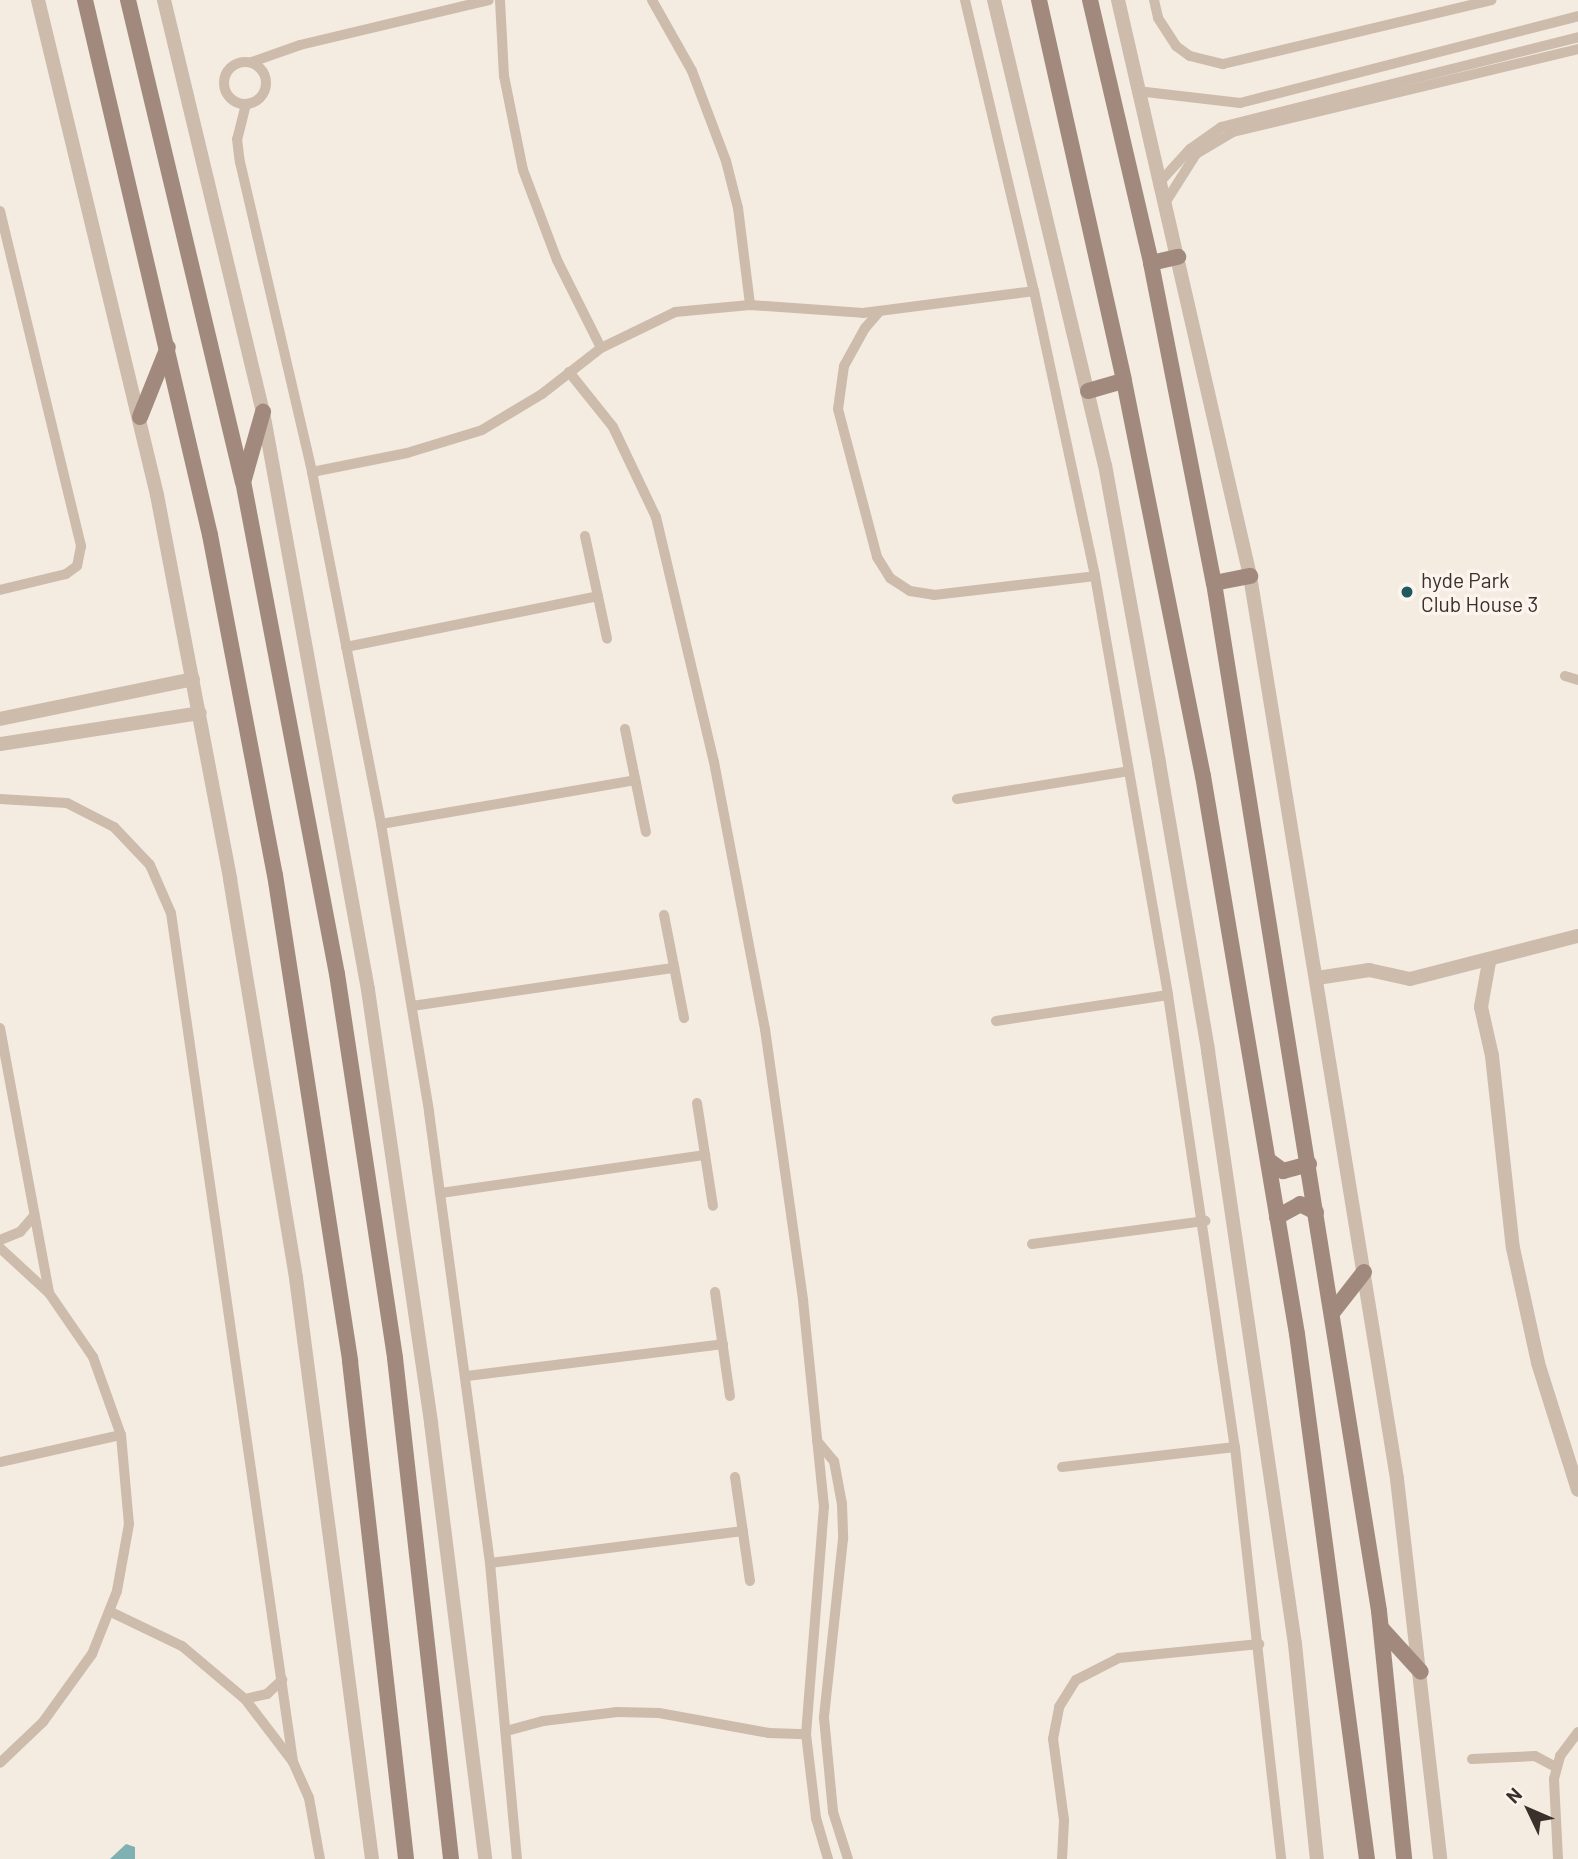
<!DOCTYPE html>
<html>
<head>
<meta charset="utf-8">
<style>
	body { margin:0 }
	#map { position:relative; width:1578px; height:1859px; overflow:hidden; background:#f4ebe1; font-family:Barlow,sans-serif }
	div>[style] { position:absolute }
	.water>* { inset:0; background:#7fb0b2 }
	.minor>* { height:10px; margin:-5px; padding:0 5px; transform-origin:5px; border-radius:5px; background:#cdbbac }
	.minor>.ring { margin:-5px; padding:0; box-sizing:content-box; background:none; border:10px solid #cdbbac; border-radius:50% }
	.tertiary>* { height:14px; margin:-7px; padding:0 7px; transform-origin:7px; border-radius:7px; background:#cdbbac }
	.secondary>* { height:16px; margin:-8px; padding:0 8px; transform-origin:8px; border-radius:8px; background:#a18a7d }
	.dots>* { width:19px; height:19px; translate:-50% -50%; box-sizing:border-box; border:4px solid #fbf5ee; border-radius:50% }
	span { translate:-50% -50%; white-space:nowrap; text-align:center; line-height:1.15; -webkit-text-stroke:7px #fbf5ee; paint-order:stroke }
	.poi-label { font-size:21px; color:#3b302b }
	.left { translate:0 -50%; text-align:left }
	.north { position:absolute; left:1494px; top:1775px; width:70px; height:70px; -webkit-text-stroke:5px #fbf5ee; paint-order:stroke; rotate:314deg; font-size:19px; font-weight:700; line-height:28px; text-align:center; color:#3b302b }
	.north::after { content:''; display:block; margin:auto; width:24px; height:32px; background:#3b302b; clip-path:polygon(50% 0,100% 100%,50% 72%,0 100%) }
</style>
</head>
<body>
<div id="map">
	<div class="water">
		<div style="clip-path:polygon(126px 1844px,135px 1847px,135px 1859px,110px 1859px)"></div>
	</div>
	<div class="minor">
		<div style="left:500px;top:0;width:76px;rotate:87deg"></div>
		<div style="left:504px;top:76px;width:96px;rotate:78.6deg"></div>
		<div style="left:523px;top:170px;width:96px;rotate:69.3deg"></div>
		<div style="left:557px;top:260px;width:98px;rotate:63.4deg"></div>
		<div style="left:652px;top:0;width:81px;rotate:60.6deg"></div>
		<div style="left:692px;top:71px;width:96px;rotate:69.3deg"></div>
		<div style="left:726px;top:161px;width:49px;rotate:75.7deg"></div>
		<div style="left:738px;top:208px;width:98px;rotate:82.9deg"></div>
		<div style="left:965px;top:0;width:299px;rotate:76.7deg"></div>
		<div style="left:1034px;top:291px;width:291px;rotate:77.9deg"></div>
		<div style="left:1095px;top:576px;width:425px;rotate:80.1deg"></div>
		<div style="left:1168px;top:995px;width:457px;rotate:81.6deg"></div>
		<div style="left:1235px;top:1447px;width:415px;rotate:83.6deg"></div>
		<div style="left:1154px;top:0;width:18px;rotate:77deg"></div>
		<div style="left:1158px;top:18px;width:33px;rotate:57deg"></div>
		<div style="left:1176px;top:46px;width:17px;rotate:36deg"></div>
		<div style="left:1190px;top:56px;width:34px;rotate:14deg"></div>
		<div style="left:1223px;top:64px;width:276px;rotate:-13.4deg"></div>
		<div style="left:252px;top:62px;width:51px;rotate:-19.5deg"></div>
		<div style="left:300px;top:45px;width:194px;rotate:-13.4deg"></div>
		<div class="ring" style="left:224px;top:62px;width:32px;height:32px"></div>
		<div style="left:1137px;top:91px;width:104px;rotate:6.6deg"></div>
		<div style="left:1240px;top:103px;width:349px;rotate:-14.4deg"></div>
		<div style="left:246px;top:104px;width:36px;rotate:104deg"></div>
		<div style="left:237px;top:139px;width:23px;rotate:83deg"></div>
		<div style="left:240px;top:162px;width:318px;rotate:76.9deg"></div>
		<div style="left:312px;top:472px;width:359px;rotate:78.9deg"></div>
		<div style="left:381px;top:824px;width:292px;rotate:80.5deg"></div>
		<div style="left:429px;top:1112px;width:455px;rotate:82.3deg"></div>
		<div style="left:490px;top:1563px;width:297px;rotate:84.8deg"></div>
		<div style="left:1160px;top:182px;width:45px;rotate:-47.7deg"></div>
		<div style="left:1190px;top:149px;width:38px;rotate:-35deg"></div>
		<div style="left:1221px;top:127px;width:368px;rotate:-14.1deg"></div>
		<div style="left:1165px;top:203px;width:58px;rotate:-57.7deg"></div>
		<div style="left:1196px;top:154px;width:43px;rotate:-30.7deg"></div>
		<div style="left:1233px;top:132px;width:355px;rotate:-13.5deg"></div>
		<div style="left:0;top:211px;width:345px;rotate:76.4deg"></div>
		<div style="left:81px;top:546px;width:20px;rotate:101deg"></div>
		<div style="left:77px;top:566px;width:14px;rotate:144deg"></div>
		<div style="left:66px;top:574px;width:68px;rotate:166.4deg"></div>
		<div style="left:879px;top:312px;width:21px;rotate:131deg"></div>
		<div style="left:865px;top:328px;width:43px;rotate:118.9deg"></div>
		<div style="left:844px;top:366px;width:43px;rotate:97.9deg"></div>
		<div style="left:838px;top:409px;width:153px;rotate:75.2deg"></div>
		<div style="left:877px;top:557px;width:25px;rotate:58deg"></div>
		<div style="left:890px;top:578px;width:24px;rotate:33deg"></div>
		<div style="left:910px;top:591px;width:24px;rotate:9deg"></div>
		<div style="left:934px;top:595px;width:162px;rotate:-6.7deg"></div>
		<div style="left:569px;top:372px;width:70px;rotate:51.3deg"></div>
		<div style="left:613px;top:427px;width:100px;rotate:64.5deg"></div>
		<div style="left:656px;top:517px;width:252px;rotate:76.7deg"></div>
		<div style="left:714px;top:762px;width:272px;rotate:79.2deg"></div>
		<div style="left:765px;top:1029px;width:274px;rotate:82deg"></div>
		<div style="left:803px;top:1300px;width:207px;rotate:84.2deg"></div>
		<div style="left:824px;top:1506px;width:229px;rotate:94.5deg"></div>
		<div style="left:806px;top:1734px;width:85px;rotate:83.2deg"></div>
		<div style="left:816px;top:1818px;width:43px;rotate:73.7deg"></div>
		<div style="left:312px;top:472px;width:97px;rotate:-11.3deg"></div>
		<div style="left:407px;top:453px;width:78px;rotate:-17deg"></div>
		<div style="left:482px;top:430px;width:70px;rotate:-31deg"></div>
		<div style="left:542px;top:394px;width:75px;rotate:-37.9deg"></div>
		<div style="left:601px;top:348px;width:82px;rotate:-25.9deg"></div>
		<div style="left:675px;top:312px;width:75px;rotate:-5.3deg"></div>
		<div style="left:750px;top:305px;width:113px;rotate:4deg"></div>
		<div style="left:863px;top:313px;width:172px;rotate:-7.3deg"></div>
		<div style="left:585px;top:536px;width:105px;rotate:77.9deg"></div>
		<div style="left:346px;top:647px;width:257px;rotate:-11.4deg"></div>
		<div style="left:1565px;top:676px;width:14px;rotate:17deg"></div>
		<div style="left:625px;top:729px;width:105px;rotate:78.5deg"></div>
		<div style="left:0;top:799px;width:67px;rotate:3.4deg"></div>
		<div style="left:67px;top:803px;width:53px;rotate:27.1deg"></div>
		<div style="left:114px;top:827px;width:52px;rotate:46.5deg"></div>
		<div style="left:150px;top:865px;width:52px;rotate:66.4deg"></div>
		<div style="left:171px;top:913px;width:858px;rotate:81.82deg"></div>
		<div style="left:957px;top:799px;width:174px;rotate:-9.2deg"></div>
		<div style="left:381px;top:824px;width:258px;rotate:-9.8deg"></div>
		<div style="left:664px;top:915px;width:105px;rotate:79deg"></div>
		<div style="left:412px;top:1006px;width:265px;rotate:-8.3deg"></div>
		<div style="left:996px;top:1021px;width:174px;rotate:-8.6deg"></div>
		<div style="left:0;top:1028px;width:269px;rotate:79.5deg"></div>
		<div style="left:697px;top:1103px;width:104px;rotate:81.2deg"></div>
		<div style="left:441px;top:1193px;width:267px;rotate:-8.2deg"></div>
		<div style="left:0;top:1240px;width:22px;rotate:-22deg"></div>
		<div style="left:20px;top:1232px;width:21px;rotate:-49deg"></div>
		<div style="left:1032px;top:1244px;width:175px;rotate:-7.6deg"></div>
		<div style="left:0;top:1248px;width:67px;rotate:42.6deg"></div>
		<div style="left:49px;top:1293px;width:78px;rotate:55.5deg"></div>
		<div style="left:93px;top:1357px;width:83px;rotate:70.3deg"></div>
		<div style="left:121px;top:1435px;width:89px;rotate:84.9deg"></div>
		<div style="left:129px;top:1524px;width:68px;rotate:100.2deg"></div>
		<div style="left:117px;top:1591px;width:68px;rotate:111.6deg"></div>
		<div style="left:92px;top:1654px;width:84px;rotate:125.8deg"></div>
		<div style="left:43px;top:1722px;width:59px;rotate:136.4deg"></div>
		<div style="left:715px;top:1292px;width:105px;rotate:81.8deg"></div>
		<div style="left:467px;top:1376px;width:258px;rotate:-7.1deg"></div>
		<div style="left:817px;top:1441px;width:26px;rotate:50deg"></div>
		<div style="left:834px;top:1461px;width:44px;rotate:79.5deg"></div>
		<div style="left:842px;top:1504px;width:35px;rotate:88deg"></div>
		<div style="left:843px;top:1539px;width:180px;rotate:96.1deg"></div>
		<div style="left:824px;top:1718px;width:94px;rotate:84.5deg"></div>
		<div style="left:833px;top:1812px;width:49px;rotate:72.3deg"></div>
		<div style="left:0;top:1462px;width:124px;rotate:-12.6deg"></div>
		<div style="left:1062px;top:1467px;width:174px;rotate:-6.6deg"></div>
		<div style="left:735px;top:1477px;width:105px;rotate:81.8deg"></div>
		<div style="left:490px;top:1563px;width:255px;rotate:-7.2deg"></div>
		<div style="left:111px;top:1612px;width:79px;rotate:25.6deg"></div>
		<div style="left:182px;top:1646px;width:82px;rotate:40.1deg"></div>
		<div style="left:245px;top:1699px;width:79px;rotate:52.7deg"></div>
		<div style="left:293px;top:1762px;width:39px;rotate:66deg"></div>
		<div style="left:309px;top:1798px;width:62px;rotate:79.8deg"></div>
		<div style="left:245px;top:1699px;width:23px;rotate:-13deg"></div>
		<div style="left:267px;top:1694px;width:21px;rotate:-43deg"></div>
		<div style="left:506px;top:1731px;width:38px;rotate:-15deg"></div>
		<div style="left:543px;top:1721px;width:75px;rotate:-6.9deg"></div>
		<div style="left:617px;top:1712px;width:42px;rotate:1.4deg"></div>
		<div style="left:659px;top:1713px;width:112px;rotate:10.3deg"></div>
		<div style="left:769px;top:1733px;width:37px;rotate:2deg"></div>
		<div style="left:1472px;top:1759px;width:63px;rotate:-2.7deg"></div>
		<div style="left:1535px;top:1756px;width:24px;rotate:28deg"></div>
		<div style="left:1062px;top:1859px;width:39px;rotate:-87deg"></div>
		<div style="left:1064px;top:1820px;width:82px;rotate:-97.7deg"></div>
		<div style="left:1053px;top:1739px;width:33px;rotate:-79deg"></div>
		<div style="left:1059px;top:1707px;width:32px;rotate:-58deg"></div>
		<div style="left:1076px;top:1680px;width:48px;rotate:-27.1deg"></div>
		<div style="left:1119px;top:1658px;width:141px;rotate:-5.7deg"></div>
		<div style="left:1558px;top:1859px;width:80px;rotate:-92.9deg"></div>
		<div style="left:1554px;top:1779px;width:24px;rotate:-75deg"></div>
		<div style="left:1560px;top:1756px;width:30px;rotate:-53deg"></div>
	</div>
	<div class="tertiary">
		<div style="left:38px;top:0;width:509px;rotate:76.48deg"></div>
		<div style="left:157px;top:495px;width:391px;rotate:79.2deg"></div>
		<div style="left:230px;top:879px;width:404px;rotate:80.6deg"></div>
		<div style="left:296px;top:1278px;width:586px;rotate:82.55deg"></div>
		<div style="left:164px;top:0;width:424px;rotate:76.5deg"></div>
		<div style="left:263px;top:412px;width:587px;rotate:79.7deg"></div>
		<div style="left:368px;top:990px;width:438px;rotate:81.7deg"></div>
		<div style="left:431px;top:1423px;width:439px;rotate:82.9deg"></div>
		<div style="left:994px;top:0;width:478px;rotate:76.6deg"></div>
		<div style="left:1105px;top:465px;width:303px;rotate:79.7deg"></div>
		<div style="left:1159px;top:763px;width:292px;rotate:80.3deg"></div>
		<div style="left:1208px;top:1051px;width:599px;rotate:81.65deg"></div>
		<div style="left:1295px;top:1644px;width:216px;rotate:84.2deg"></div>
		<div style="left:1118px;top:0;width:591px;rotate:77.09deg"></div>
		<div style="left:1250px;top:576px;width:915px;rotate:80.75deg"></div>
		<div style="left:1397px;top:1479px;width:382px;rotate:83.5deg"></div>
		<div style="left:0;top:719px;width:197px;rotate:-11.7deg"></div>
		<div style="left:0;top:744px;width:202px;rotate:-8.8deg"></div>
		<div style="left:1489px;top:962px;width:46px;rotate:100.1deg"></div>
		<div style="left:1481px;top:1007px;width:50px;rotate:77.3deg"></div>
		<div style="left:1492px;top:1056px;width:193px;rotate:83.8deg"></div>
		<div style="left:1513px;top:1248px;width:118px;rotate:77.7deg"></div>
		<div style="left:1538px;top:1363px;width:133px;rotate:72.5deg"></div>
		<div style="left:1317px;top:978px;width:53px;rotate:-8.7deg"></div>
		<div style="left:1369px;top:970px;width:42px;rotate:12.4deg"></div>
		<div style="left:1410px;top:979px;width:173px;rotate:-14.4deg"></div>
	</div>
	<div class="secondary">
		<div style="left:85px;top:0;width:549px;rotate:76.85deg"></div>
		<div style="left:210px;top:535px;width:346px;rotate:79.2deg"></div>
		<div style="left:275px;top:875px;width:492px;rotate:81.2deg"></div>
		<div style="left:350px;top:1361px;width:501px;rotate:83.58deg"></div>
		<div style="left:128px;top:0;width:495px;rotate:76.6deg"></div>
		<div style="left:243px;top:481px;width:502px;rotate:79.21deg"></div>
		<div style="left:337px;top:974px;width:388px;rotate:81.4deg"></div>
		<div style="left:395px;top:1358px;width:504px;rotate:83.62deg"></div>
		<div style="left:1039px;top:0;width:390px;rotate:77.4deg"></div>
		<div style="left:1124px;top:381px;width:403px;rotate:78.7deg"></div>
		<div style="left:1203px;top:776px;width:566px;rotate:80.44deg"></div>
		<div style="left:1297px;top:1334px;width:530px;rotate:82.41deg"></div>
		<div style="left:1090px;top:0;width:270px;rotate:76.9deg"></div>
		<div style="left:1151px;top:263px;width:326px;rotate:78.9deg"></div>
		<div style="left:1214px;top:583px;width:1041px;rotate:80.88deg"></div>
		<div style="left:1379px;top:1611px;width:249px;rotate:84.2deg"></div>
		<div style="left:1151px;top:263px;width:28px;rotate:-13deg"></div>
		<div style="left:1088px;top:391px;width:37px;rotate:-16deg"></div>
		<div style="left:140px;top:417px;width:75px;rotate:-68.2deg"></div>
		<div style="left:244px;top:479px;width:70px;rotate:-74.2deg"></div>
		<div style="left:1214px;top:583px;width:37px;rotate:-11deg"></div>
		<div style="left:1268px;top:1160px;width:19px;rotate:36deg"></div>
		<div style="left:1283px;top:1171px;width:27px;rotate:-15deg"></div>
		<div style="left:1277px;top:1217px;width:26px;rotate:-29deg"></div>
		<div style="left:1300px;top:1204px;width:18px;rotate:27deg"></div>
		<div style="left:1332px;top:1313px;width:52px;rotate:-52deg"></div>
		<div style="left:1381px;top:1628px;width:59px;rotate:47.7deg"></div>
	</div>
	<div class="dots">
		<div style="left:1407px;top:592px;background:#1f5a5e"></div>
	</div>
	<div class="poi-label">
		<span class="left" style="left:1421px;top:592px">hyde Park<br>Club House 3</span>
	</div>
	<div class="north">N</div>
</div>
</body>
</html>
